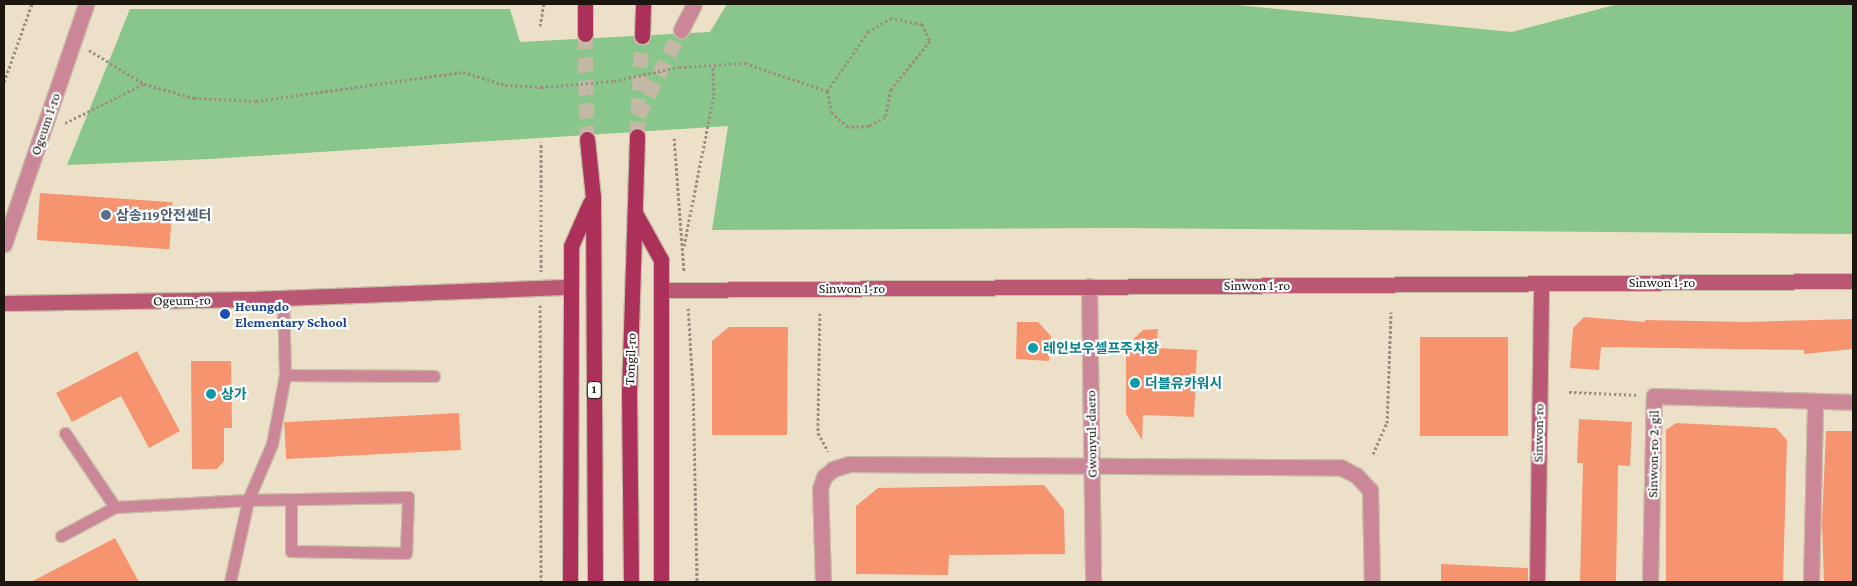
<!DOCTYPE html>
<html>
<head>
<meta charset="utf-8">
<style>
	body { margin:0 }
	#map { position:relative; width:1857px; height:586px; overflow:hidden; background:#ede0c8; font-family:"Crimson Pro","Noto Sans KR",serif }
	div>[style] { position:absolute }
	.green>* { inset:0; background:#89c68b }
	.building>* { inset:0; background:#f69470; transform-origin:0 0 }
	.street-tunnel>* { height:15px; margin-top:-7.5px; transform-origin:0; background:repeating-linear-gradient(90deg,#c3b8a3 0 15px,transparent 0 23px) }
	.primary-tunnel>* { height:15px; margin-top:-7.5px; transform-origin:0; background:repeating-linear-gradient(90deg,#c3b8a3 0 15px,transparent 0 23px) }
	.path>* { height:3px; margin-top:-1.5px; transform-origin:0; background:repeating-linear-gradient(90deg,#998f7e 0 2.5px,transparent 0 5px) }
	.roads { filter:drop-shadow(1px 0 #c7bca7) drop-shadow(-1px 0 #c7bca7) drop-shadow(0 1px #c7bca7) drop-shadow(0 -1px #c7bca7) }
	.lane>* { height:11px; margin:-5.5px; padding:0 5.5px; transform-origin:5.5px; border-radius:5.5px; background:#cb8797 }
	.street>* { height:15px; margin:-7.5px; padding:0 7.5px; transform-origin:7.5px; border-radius:7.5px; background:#cb8797 }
	.secondary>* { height:15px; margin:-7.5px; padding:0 7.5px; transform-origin:7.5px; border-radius:7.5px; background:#ba5874 }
	.primary>* { height:15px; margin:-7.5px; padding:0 7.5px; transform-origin:7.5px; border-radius:7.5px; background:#ab315b }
	.dots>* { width:14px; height:14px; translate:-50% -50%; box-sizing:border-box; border:2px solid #fff; border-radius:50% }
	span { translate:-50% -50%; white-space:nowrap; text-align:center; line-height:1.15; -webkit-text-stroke:4.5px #fff; paint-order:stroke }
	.shield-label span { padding:1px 4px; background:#fff; border:1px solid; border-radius:4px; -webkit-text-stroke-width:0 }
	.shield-label { font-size:12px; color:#1b160e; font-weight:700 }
	.street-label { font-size:14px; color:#1b160e }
	.service-label { font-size:14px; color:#4e5e75; font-weight:700 }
	.left { translate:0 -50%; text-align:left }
	.transit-label { font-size:14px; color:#164399; font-weight:700 }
	.culture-label { font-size:14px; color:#0d838f; font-weight:700 }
	.frame { position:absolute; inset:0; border:5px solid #1b160e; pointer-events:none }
</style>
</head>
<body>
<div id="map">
	<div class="green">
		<div style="clip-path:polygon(727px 4px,1227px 4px,1512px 32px,1618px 4px,1853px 4px,1853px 234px,1115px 228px,712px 230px,728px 126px,209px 159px,67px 165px,130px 9px,510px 9px,520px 42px,710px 32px)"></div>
	</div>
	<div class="building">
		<div style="left:40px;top:193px;width:133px;height:47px;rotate:4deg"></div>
		<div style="clip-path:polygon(1584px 317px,1645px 322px,1645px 320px,1747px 322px,1853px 319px,1853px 349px,1804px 354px,1804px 350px,1601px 347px,1599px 370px,1570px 368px,1573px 328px)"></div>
		<div style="clip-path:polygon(1017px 322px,1038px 322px,1051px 336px,1049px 361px,1016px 359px)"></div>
		<div style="clip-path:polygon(729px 327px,788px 327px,787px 435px,712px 435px,712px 341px)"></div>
		<div style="clip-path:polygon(1158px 329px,1156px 348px,1197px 350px,1194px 417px,1143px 415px,1142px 440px,1126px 414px,1126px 346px,1143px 330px)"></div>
		<div style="left:1420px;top:337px;width:88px;height:99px"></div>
		<div style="clip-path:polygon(137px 351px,180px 431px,149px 448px,121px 396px,72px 422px,56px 393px)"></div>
		<div style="clip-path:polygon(191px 361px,231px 361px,232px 428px,224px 428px,224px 461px,217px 469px,192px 469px)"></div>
		<div style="left:459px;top:413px;width:37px;height:175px;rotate:87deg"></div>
		<div style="clip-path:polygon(1579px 419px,1632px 422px,1630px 466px,1618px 465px,1616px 582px,1580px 582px,1583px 463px,1577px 463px)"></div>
		<div style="clip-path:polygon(1676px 423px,1776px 428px,1787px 440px,1783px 582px,1666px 582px,1666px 430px)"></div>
		<div style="clip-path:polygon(1826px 431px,1853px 431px,1853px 582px,1824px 582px,1822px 523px)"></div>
		<div style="clip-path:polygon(1044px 485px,1064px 510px,1065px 554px,949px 555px,948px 575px,856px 574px,856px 506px,878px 488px)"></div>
		<div style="clip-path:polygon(115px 538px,139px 582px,31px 582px)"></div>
		<div style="clip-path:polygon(1441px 564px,1528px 568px,1528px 582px,1441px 582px)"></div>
	</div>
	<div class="street-tunnel">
		<div style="left:638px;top:116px;width:96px;rotate:-63.4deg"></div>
	</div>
	<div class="primary-tunnel">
		<div style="left:585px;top:34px;width:105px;rotate:88.9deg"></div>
		<div style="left:637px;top:136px;width:100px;rotate:-87.1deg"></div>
	</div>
	<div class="path">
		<div style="left:890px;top:18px;width:33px;rotate:11deg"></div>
		<div style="left:922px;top:24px;width:19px;rotate:65deg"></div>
		<div style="left:930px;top:41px;width:62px;rotate:129.1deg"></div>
		<div style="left:891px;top:89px;width:29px;rotate:102deg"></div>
		<div style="left:885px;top:117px;width:18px;rotate:151deg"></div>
		<div style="left:869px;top:126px;width:21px;rotate:177deg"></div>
		<div style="left:848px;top:127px;width:21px;rotate:-139deg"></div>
		<div style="left:832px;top:113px;width:23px;rotate:-103deg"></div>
		<div style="left:827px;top:91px;width:72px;rotate:-55.2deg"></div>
		<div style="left:868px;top:32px;width:26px;rotate:-32deg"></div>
		<div style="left:540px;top:26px;width:22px;rotate:-80deg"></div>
		<div style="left:89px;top:50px;width:65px;rotate:31.7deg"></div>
		<div style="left:144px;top:84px;width:52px;rotate:15.6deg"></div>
		<div style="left:194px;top:98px;width:62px;rotate:2.8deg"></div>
		<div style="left:256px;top:101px;width:209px;rotate:-8deg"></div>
		<div style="left:463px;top:72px;width:44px;rotate:17.2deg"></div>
		<div style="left:505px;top:85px;width:36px;rotate:3deg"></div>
		<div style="left:541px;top:87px;width:73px;rotate:-4.7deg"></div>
		<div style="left:614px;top:81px;width:66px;rotate:-12.2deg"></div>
		<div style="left:679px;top:67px;width:66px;rotate:-3.5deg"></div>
		<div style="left:745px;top:63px;width:87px;rotate:18.9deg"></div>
		<div style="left:4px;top:82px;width:83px;rotate:-70.3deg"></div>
		<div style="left:65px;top:123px;width:88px;rotate:-26.3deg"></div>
		<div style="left:674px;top:138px;width:134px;rotate:85.7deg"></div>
		<div style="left:684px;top:246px;width:154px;rotate:-78.8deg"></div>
		<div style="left:714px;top:95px;width:28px;rotate:-92deg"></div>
		<div style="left:541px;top:272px;width:130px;rotate:-90deg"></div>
		<div style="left:540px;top:305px;width:277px;rotate:89.8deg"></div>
		<div style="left:688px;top:308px;width:80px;rotate:86.4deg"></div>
		<div style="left:693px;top:388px;width:194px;rotate:88.8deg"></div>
		<div style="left:820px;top:313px;width:120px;rotate:91deg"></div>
		<div style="left:818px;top:433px;width:21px;rotate:61deg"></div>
		<div style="left:1569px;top:392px;width:69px;rotate:2.5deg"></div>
		<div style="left:1373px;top:454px;width:34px;rotate:-66deg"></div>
		<div style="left:1387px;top:423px;width:111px;rotate:-87.9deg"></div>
	</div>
	<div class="roads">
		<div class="lane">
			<div style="left:285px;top:375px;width:149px;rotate:0.4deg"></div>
			<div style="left:65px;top:433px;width:89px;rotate:56deg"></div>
			<div style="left:61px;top:536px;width:61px;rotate:-28.2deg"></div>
			<div style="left:115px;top:507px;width:133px;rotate:-3deg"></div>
			<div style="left:248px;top:500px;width:160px;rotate:-1.1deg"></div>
			<div style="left:408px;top:497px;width:56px;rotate:92deg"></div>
			<div style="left:406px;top:553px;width:115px;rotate:-179deg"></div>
			<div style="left:291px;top:551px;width:50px;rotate:-90deg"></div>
			<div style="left:230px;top:582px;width:84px;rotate:-77.6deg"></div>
			<div style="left:248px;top:500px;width:61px;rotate:-66.8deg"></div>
			<div style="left:272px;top:444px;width:70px;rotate:-79.3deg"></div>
			<div style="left:285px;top:375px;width:76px;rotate:-91.5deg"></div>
		</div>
		<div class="street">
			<div style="left:681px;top:30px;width:29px;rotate:-63deg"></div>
			<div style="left:4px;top:244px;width:254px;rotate:-71.1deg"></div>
			<div style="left:1089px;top:286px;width:296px;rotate:89.2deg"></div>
			<div style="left:823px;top:582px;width:93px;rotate:-91.8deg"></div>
			<div style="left:820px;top:489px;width:13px;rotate:-72deg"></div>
			<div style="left:824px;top:477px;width:12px;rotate:-42deg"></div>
			<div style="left:833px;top:469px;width:17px;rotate:-17deg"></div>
			<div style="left:849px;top:464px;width:491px;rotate:0.4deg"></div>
			<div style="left:1340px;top:467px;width:18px;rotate:27deg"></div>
			<div style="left:1356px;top:475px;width:21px;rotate:47deg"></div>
			<div style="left:1370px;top:490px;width:92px;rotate:88.8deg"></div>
			<div style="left:1650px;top:582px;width:186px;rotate:-88.8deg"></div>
			<div style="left:1654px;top:396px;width:199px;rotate:1.7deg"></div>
			<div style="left:1811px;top:582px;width:180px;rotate:-88.7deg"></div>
		</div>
		<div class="secondary">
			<div style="left:662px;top:290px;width:1191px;rotate:-0.43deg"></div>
			<div style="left:4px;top:303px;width:249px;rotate:-0.9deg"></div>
			<div style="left:253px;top:299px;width:318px;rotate:-2.2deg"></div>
			<div style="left:1537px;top:582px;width:298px;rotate:-89.2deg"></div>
		</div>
		<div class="primary">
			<div style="left:585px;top:34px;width:30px;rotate:-90deg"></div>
			<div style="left:642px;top:36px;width:32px;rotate:-88deg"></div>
			<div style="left:587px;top:139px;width:58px;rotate:84.1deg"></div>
			<div style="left:593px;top:197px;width:385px;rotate:89.7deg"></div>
			<div style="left:635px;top:213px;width:54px;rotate:61deg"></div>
			<div style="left:661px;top:260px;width:322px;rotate:90deg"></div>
			<div style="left:570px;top:582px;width:336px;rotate:-89.8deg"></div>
			<div style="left:571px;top:246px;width:47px;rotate:-66.2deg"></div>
			<div style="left:631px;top:582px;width:189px;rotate:-90.6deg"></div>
			<div style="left:629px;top:393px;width:257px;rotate:-88.2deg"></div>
		</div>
	</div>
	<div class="dots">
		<div style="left:106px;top:215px;background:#5c6f8a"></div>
		<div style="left:225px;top:314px;background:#1a4fb4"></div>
		<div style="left:1033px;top:348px;background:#0f9aa8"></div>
		<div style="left:1135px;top:383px;background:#0f9aa8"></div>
		<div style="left:211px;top:394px;background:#0f9aa8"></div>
	</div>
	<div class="shield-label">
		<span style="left:594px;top:390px">1</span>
	</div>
	<div class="street-label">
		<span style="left:45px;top:124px;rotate:-71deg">Ogeum 1-ro</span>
		<span style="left:1662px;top:282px">Sinwon 1-ro</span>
		<span style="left:1257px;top:285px">Sinwon 1-ro</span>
		<span style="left:852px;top:288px">Sinwon 1-ro</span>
		<span style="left:182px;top:300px;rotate:-1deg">Ogeum-ro</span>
		<span style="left:630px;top:359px;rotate:-88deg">Tongil-ro</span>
		<span style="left:1538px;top:433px;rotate:-89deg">Sinwon-ro</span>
		<span style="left:1091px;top:434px;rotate:-91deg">Gwonyul-daero</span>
		<span style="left:1653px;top:454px;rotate:-89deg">Sinwon-ro 2-gil</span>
	</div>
	<div class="service-label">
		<span class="left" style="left:116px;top:215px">삼송119안전센터</span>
	</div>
	<div class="transit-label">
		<span class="left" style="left:235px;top:314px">Heungdo<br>Elementary School</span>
	</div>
	<div class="culture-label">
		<span class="left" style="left:1043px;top:348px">레인보우셀프주차장</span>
		<span class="left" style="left:1145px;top:383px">더블유카워시</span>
		<span class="left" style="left:221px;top:394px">상가</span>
	</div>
	<div class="frame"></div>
</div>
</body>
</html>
